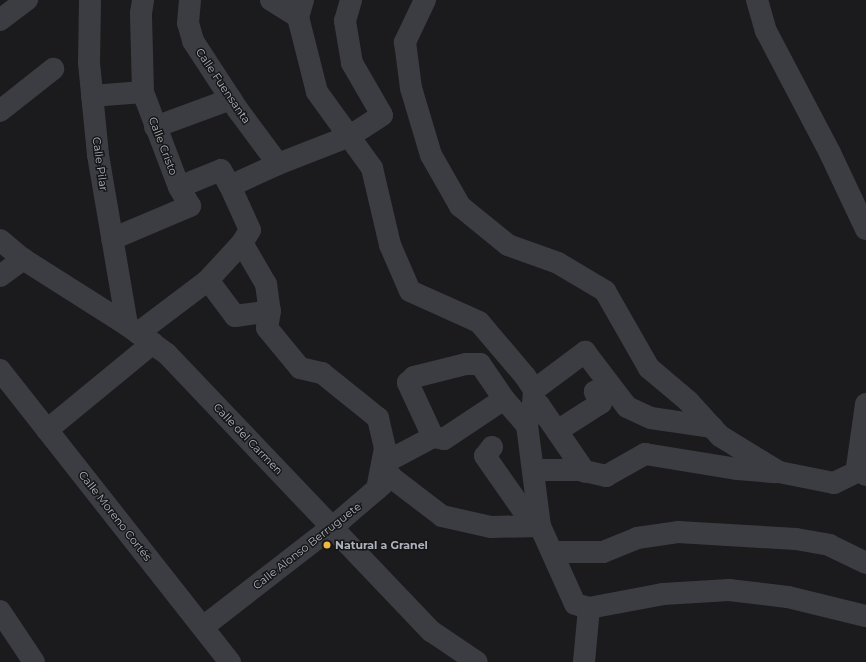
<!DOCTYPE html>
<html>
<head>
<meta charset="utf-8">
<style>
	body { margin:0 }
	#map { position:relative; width:866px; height:662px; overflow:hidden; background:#1b1b1d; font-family:Montserrat,sans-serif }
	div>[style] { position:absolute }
	.minor>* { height:22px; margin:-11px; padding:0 11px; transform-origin:11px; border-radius:11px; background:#3c3d42 }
	.dots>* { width:11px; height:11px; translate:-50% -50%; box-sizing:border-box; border:2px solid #161618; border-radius:50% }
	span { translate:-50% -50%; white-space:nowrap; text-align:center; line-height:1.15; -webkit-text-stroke:3px #161618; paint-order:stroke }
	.street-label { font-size:11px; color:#aeb2bc }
	.poi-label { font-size:11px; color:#aeb2bc; font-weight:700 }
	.left { translate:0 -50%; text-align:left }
</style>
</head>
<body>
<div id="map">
	<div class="minor">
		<div style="left:90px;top:0;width:63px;rotate:90.9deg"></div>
		<div style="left:89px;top:63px;width:92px;rotate:84.4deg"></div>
		<div style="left:98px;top:155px;width:172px;rotate:80.3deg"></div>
		<div style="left:190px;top:0;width:23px;rotate:95deg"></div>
		<div style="left:188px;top:23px;width:19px;rotate:74deg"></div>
		<div style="left:193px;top:41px;width:82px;rotate:56.9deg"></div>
		<div style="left:238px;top:110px;width:67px;rotate:53.5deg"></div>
		<div style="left:271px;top:0;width:32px;rotate:32deg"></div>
		<div style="left:303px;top:0;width:18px;rotate:106deg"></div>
		<div style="left:298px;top:17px;width:77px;rotate:75.8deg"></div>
		<div style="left:317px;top:92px;width:94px;rotate:54.1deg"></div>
		<div style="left:372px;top:168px;width:79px;rotate:76.8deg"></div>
		<div style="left:390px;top:245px;width:50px;rotate:66.5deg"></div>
		<div style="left:410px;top:291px;width:76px;rotate:24.2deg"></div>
		<div style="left:479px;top:322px;width:71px;rotate:49.6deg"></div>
		<div style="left:525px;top:376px;width:17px;rotate:57deg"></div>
		<div style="left:534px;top:390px;width:15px;rotate:94deg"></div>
		<div style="left:533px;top:405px;width:21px;rotate:107deg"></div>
		<div style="left:527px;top:425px;width:102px;rotate:82.7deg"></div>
		<div style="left:425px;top:0;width:47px;rotate:115.5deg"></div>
		<div style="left:405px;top:42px;width:46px;rotate:82.6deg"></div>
		<div style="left:411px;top:88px;width:70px;rotate:73.4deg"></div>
		<div style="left:431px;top:155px;width:59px;rotate:60.4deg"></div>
		<div style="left:460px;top:206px;width:62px;rotate:39.1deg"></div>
		<div style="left:508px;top:245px;width:53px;rotate:19.8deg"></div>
		<div style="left:558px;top:263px;width:55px;rotate:30.8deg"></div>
		<div style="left:605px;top:291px;width:89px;rotate:60.3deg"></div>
		<div style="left:649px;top:368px;width:51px;rotate:40.2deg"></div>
		<div style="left:688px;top:401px;width:47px;rotate:47.6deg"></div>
		<div style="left:720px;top:436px;width:69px;rotate:31.4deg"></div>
		<div style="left:779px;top:472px;width:56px;rotate:11.3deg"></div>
		<div style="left:834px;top:483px;width:30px;rotate:-26deg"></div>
		<div style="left:757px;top:0;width:32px;rotate:74deg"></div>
		<div style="left:766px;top:31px;width:138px;rotate:62.3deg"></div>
		<div style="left:830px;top:153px;width:84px;rotate:64.7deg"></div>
		<div style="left:0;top:20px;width:34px;rotate:-37deg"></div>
		<div style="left:92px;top:96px;width:51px;rotate:-4.5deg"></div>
		<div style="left:0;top:111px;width:68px;rotate:-38.4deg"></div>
		<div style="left:155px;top:127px;width:81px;rotate:-20.2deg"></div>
		<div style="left:179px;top:187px;width:45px;rotate:-22deg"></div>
		<div style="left:221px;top:170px;width:18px;rotate:61deg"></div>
		<div style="left:112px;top:239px;width:85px;rotate:-22.9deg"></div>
		<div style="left:190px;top:206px;width:22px;rotate:-120deg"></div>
		<div style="left:179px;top:187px;width:102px;rotate:-110.8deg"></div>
		<div style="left:143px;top:92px;width:79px;rotate:-91.5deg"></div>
		<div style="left:141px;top:13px;width:13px;rotate:-81deg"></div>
		<div style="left:0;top:240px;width:30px;rotate:40deg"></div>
		<div style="left:23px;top:259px;width:123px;rotate:32.4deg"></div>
		<div style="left:127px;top:325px;width:49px;rotate:35.9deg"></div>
		<div style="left:167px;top:354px;width:383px;rotate:46.4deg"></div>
		<div style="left:431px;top:631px;width:55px;rotate:34deg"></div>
		<div style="left:242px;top:243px;width:15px;rotate:-58deg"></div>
		<div style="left:250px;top:230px;width:48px;rotate:-114.4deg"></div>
		<div style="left:230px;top:186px;width:53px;rotate:-24.6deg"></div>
		<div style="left:278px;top:164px;width:77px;rotate:-21.3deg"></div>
		<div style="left:350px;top:136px;width:38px;rotate:-33deg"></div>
		<div style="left:382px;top:115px;width:60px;rotate:-120deg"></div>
		<div style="left:352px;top:63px;width:43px;rotate:-99.5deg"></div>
		<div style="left:345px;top:21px;width:22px;rotate:-74deg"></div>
		<div style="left:0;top:276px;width:29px;rotate:-36deg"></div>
		<div style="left:208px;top:280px;width:45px;rotate:53.1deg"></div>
		<div style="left:235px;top:316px;width:35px;rotate:-8deg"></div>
		<div style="left:138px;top:333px;width:88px;rotate:-37.1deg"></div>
		<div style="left:208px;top:280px;width:50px;rotate:-47.4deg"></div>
		<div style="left:242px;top:243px;width:48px;rotate:59.7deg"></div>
		<div style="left:266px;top:284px;width:27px;rotate:82deg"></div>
		<div style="left:270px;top:311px;width:17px;rotate:100deg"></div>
		<div style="left:267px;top:328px;width:52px;rotate:50.5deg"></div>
		<div style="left:300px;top:368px;width:23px;rotate:13deg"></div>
		<div style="left:322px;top:373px;width:72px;rotate:38.8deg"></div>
		<div style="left:378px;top:418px;width:31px;rotate:77deg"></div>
		<div style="left:385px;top:448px;width:42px;rotate:101deg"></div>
		<div style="left:0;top:370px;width:372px;rotate:51.8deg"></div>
		<div style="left:534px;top:390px;width:64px;rotate:-36.7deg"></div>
		<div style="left:585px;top:352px;width:69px;rotate:52.6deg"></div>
		<div style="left:627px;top:407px;width:26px;rotate:25deg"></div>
		<div style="left:651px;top:418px;width:62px;rotate:8.4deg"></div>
		<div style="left:866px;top:404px;width:64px;rotate:98.1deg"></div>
		<div style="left:857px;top:467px;width:12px;rotate:42deg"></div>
		<div style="left:533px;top:405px;width:6px"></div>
		<div style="left:539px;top:405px;width:81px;rotate:55.5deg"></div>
		<div style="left:47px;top:430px;width:137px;rotate:-39.4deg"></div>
		<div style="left:557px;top:431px;width:52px;rotate:-32.5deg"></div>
		<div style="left:601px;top:403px;width:13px;rotate:-119deg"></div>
		<div style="left:433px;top:437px;width:11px;rotate:10deg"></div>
		<div style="left:444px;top:439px;width:72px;rotate:-33.7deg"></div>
		<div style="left:492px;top:447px;width:11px;rotate:128deg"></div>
		<div style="left:485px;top:456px;width:85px;rotate:55deg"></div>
		<div style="left:382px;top:464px;width:58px;rotate:-27.9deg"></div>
		<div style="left:433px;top:437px;width:60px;rotate:-114.8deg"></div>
		<div style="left:408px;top:383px;width:8px;rotate:-45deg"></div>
		<div style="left:414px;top:377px;width:54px;rotate:-14deg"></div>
		<div style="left:466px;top:364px;width:14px"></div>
		<div style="left:480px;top:364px;width:42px;rotate:55.6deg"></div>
		<div style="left:504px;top:399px;width:35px;rotate:49deg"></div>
		<div style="left:533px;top:470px;width:47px"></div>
		<div style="left:580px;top:470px;width:27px;rotate:13deg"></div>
		<div style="left:606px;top:476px;width:45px;rotate:-29.4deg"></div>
		<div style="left:645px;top:454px;width:94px;rotate:9.2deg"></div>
		<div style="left:738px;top:469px;width:38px;rotate:5deg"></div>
		<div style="left:553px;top:552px;width:50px"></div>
		<div style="left:603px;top:552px;width:37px;rotate:-22deg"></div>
		<div style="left:637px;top:538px;width:41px;rotate:-8.3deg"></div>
		<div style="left:678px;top:532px;width:118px;rotate:3.4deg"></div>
		<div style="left:796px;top:539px;width:34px;rotate:10deg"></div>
		<div style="left:829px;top:545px;width:41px;rotate:25.9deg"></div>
		<div style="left:0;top:611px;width:61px;rotate:56.3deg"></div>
		<div style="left:203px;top:627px;width:176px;rotate:-37.8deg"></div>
		<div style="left:342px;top:519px;width:65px;rotate:-40.6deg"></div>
		<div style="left:391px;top:477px;width:64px;rotate:37.4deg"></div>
		<div style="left:442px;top:516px;width:50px;rotate:12.7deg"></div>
		<div style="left:491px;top:527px;width:49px;rotate:-1.2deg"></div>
		<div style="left:540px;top:526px;width:85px;rotate:65.8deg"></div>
		<div style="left:575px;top:604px;width:15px;rotate:16deg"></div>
		<div style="left:589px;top:608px;width:75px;rotate:-10.7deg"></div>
		<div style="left:663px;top:594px;width:66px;rotate:-3.5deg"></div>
		<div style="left:729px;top:590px;width:59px;rotate:6.8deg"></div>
		<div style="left:788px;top:597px;width:80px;rotate:13.7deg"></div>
		<div style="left:584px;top:662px;width:54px;rotate:-84.7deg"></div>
	</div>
	<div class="dots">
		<div style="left:327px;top:545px;background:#eeb842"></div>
	</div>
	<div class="street-label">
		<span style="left:223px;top:86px;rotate:56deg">Calle Fuensanta</span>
		<span style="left:163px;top:146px;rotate:69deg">Calle Cristo</span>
		<span style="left:100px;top:164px;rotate:82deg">Calle Pilar</span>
		<span style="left:248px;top:439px;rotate:46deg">Calle del Carmen</span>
		<span style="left:115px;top:516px;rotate:52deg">Calle Moreno Cortés</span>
		<span style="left:307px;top:546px;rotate:-38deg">Calle Alonso Berruguete</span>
	</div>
	<div class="poi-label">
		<span class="left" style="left:335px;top:545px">Natural a Granel</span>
	</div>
</div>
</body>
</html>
